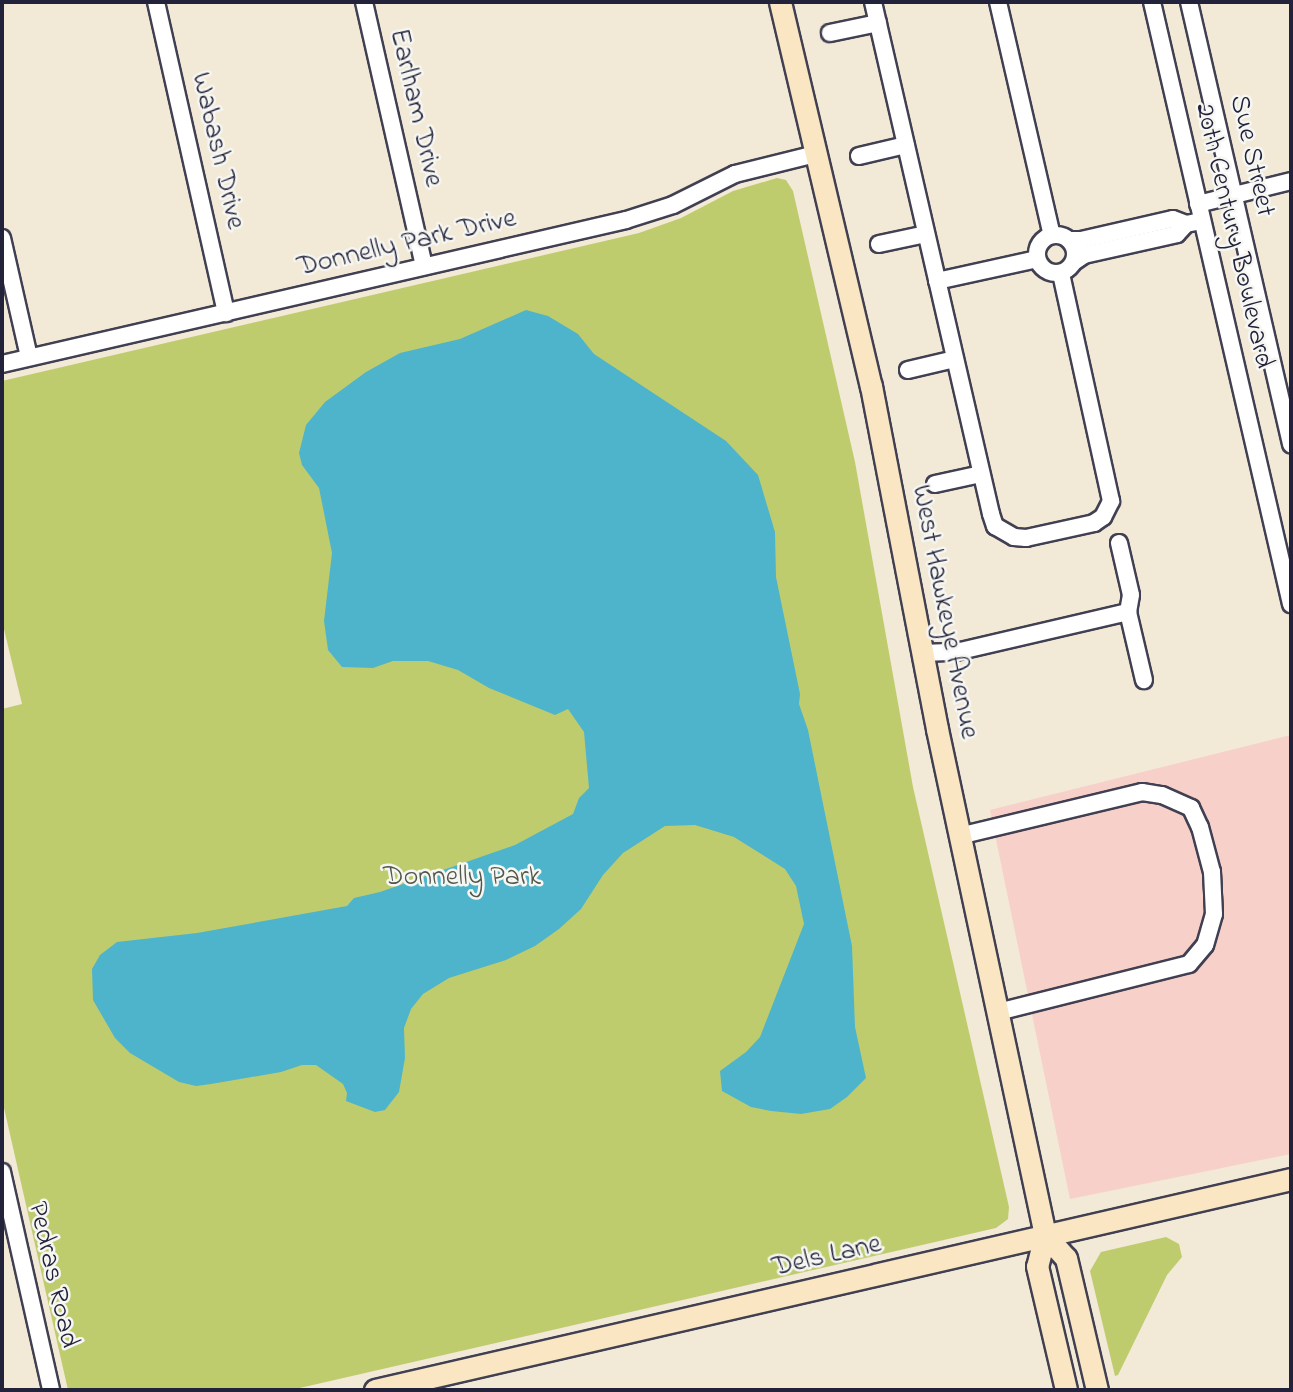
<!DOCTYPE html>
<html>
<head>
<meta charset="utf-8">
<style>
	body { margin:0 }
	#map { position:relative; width:1293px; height:1392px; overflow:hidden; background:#f2e9d6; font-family:"Indie Flower",sans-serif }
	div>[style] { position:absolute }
	.built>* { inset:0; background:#f7d0c9 }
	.green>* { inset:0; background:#bfcc6e }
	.water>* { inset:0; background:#4db4cb }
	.roads { filter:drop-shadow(2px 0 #414052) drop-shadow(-2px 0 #414052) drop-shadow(0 2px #414052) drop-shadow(0 -2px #414052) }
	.street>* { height:16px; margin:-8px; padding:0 8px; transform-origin:8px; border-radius:8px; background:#fff }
	.street>.ring { margin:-8px; padding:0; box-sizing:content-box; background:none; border:16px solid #fff; border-radius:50% }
	.secondary>* { height:21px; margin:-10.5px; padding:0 10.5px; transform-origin:10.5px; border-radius:10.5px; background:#fbe6c4 }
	span { translate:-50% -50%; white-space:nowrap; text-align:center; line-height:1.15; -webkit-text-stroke:5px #f6f6f2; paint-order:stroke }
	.street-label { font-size:28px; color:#22223b }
	.park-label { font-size:28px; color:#51554a }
	.frame { position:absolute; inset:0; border:4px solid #22223b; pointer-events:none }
</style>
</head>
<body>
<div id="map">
	<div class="built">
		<div style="clip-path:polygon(1291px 735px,1291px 1154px,1070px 1199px,990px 810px)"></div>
	</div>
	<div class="green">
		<div style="clip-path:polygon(777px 178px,786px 180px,793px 191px,855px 462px,913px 787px,1009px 1207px,1008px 1219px,996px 1228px,291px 1390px,68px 1390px,2px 1099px,2px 709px,22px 704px,2px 621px,2px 381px,639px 233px,681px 218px,733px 191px)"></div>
		<div style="clip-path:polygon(1166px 1237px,1179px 1244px,1182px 1257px,1167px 1275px,1118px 1375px,1115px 1376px,1090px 1271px,1101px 1252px)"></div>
	</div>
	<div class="water">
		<div style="clip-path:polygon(526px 310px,548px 316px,578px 334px,594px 354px,726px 441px,758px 475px,775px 532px,776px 577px,800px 694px,799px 704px,808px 730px,852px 946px,855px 1027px,866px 1078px,847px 1097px,830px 1109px,801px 1114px,771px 1111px,751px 1107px,722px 1091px,720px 1071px,746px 1052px,760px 1037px,804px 924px,796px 886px,785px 869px,734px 837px,695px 825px,665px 826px,623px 853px,603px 875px,581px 909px,559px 929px,535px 946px,506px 960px,449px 978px,423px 994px,411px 1009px,404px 1028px,405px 1058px,399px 1092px,385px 1110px,375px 1112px,346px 1101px,347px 1093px,343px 1084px,316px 1065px,302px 1065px,281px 1072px,211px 1084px,196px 1086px,179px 1082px,130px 1053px,115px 1038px,93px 1000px,92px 969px,100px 955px,117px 942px,197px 933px,347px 906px,354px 898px,380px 892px,515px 845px,573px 814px,579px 798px,589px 788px,584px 732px,568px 709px,555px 715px,489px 688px,458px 670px,428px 661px,393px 661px,373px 668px,342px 667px,328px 650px,324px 621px,332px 553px,319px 488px,302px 465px,299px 453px,306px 425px,325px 402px,366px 372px,400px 353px,460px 339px)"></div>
	</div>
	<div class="roads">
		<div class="street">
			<div style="left:156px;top:2px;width:319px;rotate:77.3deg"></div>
			<div style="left:364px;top:2px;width:271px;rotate:77.2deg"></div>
			<div style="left:873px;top:2px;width:525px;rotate:77.02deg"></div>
			<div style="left:991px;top:514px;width:13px;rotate:72deg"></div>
			<div style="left:995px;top:526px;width:22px;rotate:30deg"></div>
			<div style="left:1014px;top:537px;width:12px;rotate:5deg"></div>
			<div style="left:1026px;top:538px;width:70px;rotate:-12.4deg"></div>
			<div style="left:1094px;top:523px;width:11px;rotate:-34deg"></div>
			<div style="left:1103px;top:517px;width:18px;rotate:-63deg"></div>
			<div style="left:1111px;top:501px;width:232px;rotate:-102.4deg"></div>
			<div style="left:998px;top:2px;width:239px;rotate:77deg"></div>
			<div style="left:1152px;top:2px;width:618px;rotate:77deg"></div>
			<div style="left:1189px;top:2px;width:454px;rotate:77deg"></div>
			<div style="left:830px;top:33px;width:49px;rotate:-11.8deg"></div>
			<div style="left:859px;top:156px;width:48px;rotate:-13.2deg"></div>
			<div style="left:1198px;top:204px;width:96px;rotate:-13.9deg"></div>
			<div class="ring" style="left:1037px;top:235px;width:22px;height:22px"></div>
			<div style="left:2px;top:238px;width:122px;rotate:77.2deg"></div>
			<div style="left:1070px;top:240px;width:11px"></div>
			<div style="left:1081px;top:240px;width:94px;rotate:-12.9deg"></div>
			<div style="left:1173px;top:219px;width:14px;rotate:21deg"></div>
			<div style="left:1186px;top:224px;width:16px;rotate:-11deg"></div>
			<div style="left:879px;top:244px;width:48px;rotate:-12deg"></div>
			<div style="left:1074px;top:262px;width:12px;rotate:-35deg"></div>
			<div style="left:1084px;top:255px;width:95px;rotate:-12.7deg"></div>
			<div style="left:1177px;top:234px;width:13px;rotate:-48deg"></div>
			<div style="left:937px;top:281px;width:102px;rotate:-12.4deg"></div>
			<div style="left:2px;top:364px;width:640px;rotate:-12.99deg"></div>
			<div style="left:626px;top:220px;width:49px;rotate:-17.7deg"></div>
			<div style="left:673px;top:205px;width:69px;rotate:-26.6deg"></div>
			<div style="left:735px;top:174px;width:83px;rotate:-13.9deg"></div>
			<div style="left:908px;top:370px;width:48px;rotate:-13.2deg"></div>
			<div style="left:935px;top:484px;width:47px;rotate:-12.3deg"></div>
			<div style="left:1119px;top:543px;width:53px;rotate:77deg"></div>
			<div style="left:1131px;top:595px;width:17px;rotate:100deg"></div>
			<div style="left:1128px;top:612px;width:70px;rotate:76.8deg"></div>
			<div style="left:922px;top:653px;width:34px;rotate:-2deg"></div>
			<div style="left:956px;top:652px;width:177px;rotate:-13.1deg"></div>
			<div style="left:959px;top:836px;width:188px;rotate:-13.5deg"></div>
			<div style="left:1142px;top:792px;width:20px;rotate:9deg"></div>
			<div style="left:1162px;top:795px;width:32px;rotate:24deg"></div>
			<div style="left:1191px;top:808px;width:21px;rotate:65deg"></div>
			<div style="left:1200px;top:827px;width:47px;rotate:75.1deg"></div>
			<div style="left:1212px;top:872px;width:42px;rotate:87.3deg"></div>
			<div style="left:1214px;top:914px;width:32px;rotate:106deg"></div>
			<div style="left:1205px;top:945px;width:25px;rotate:130deg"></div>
			<div style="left:1189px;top:964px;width:197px;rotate:165.9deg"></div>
			<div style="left:2px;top:1172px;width:223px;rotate:77.3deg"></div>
		</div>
		<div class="secondary">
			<div style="left:780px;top:2px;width:395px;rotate:76.7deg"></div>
			<div style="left:871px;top:386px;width:349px;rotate:79.1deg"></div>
			<div style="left:937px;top:729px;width:517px;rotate:77.95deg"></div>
			<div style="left:1045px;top:1235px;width:32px;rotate:104deg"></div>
			<div style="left:1037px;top:1266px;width:127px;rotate:76.8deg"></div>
			<div style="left:1045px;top:1235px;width:31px;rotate:48deg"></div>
			<div style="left:1066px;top:1258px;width:136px;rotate:76.8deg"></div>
			<div style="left:375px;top:1390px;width:940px;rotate:-12.97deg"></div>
		</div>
	</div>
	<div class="street-label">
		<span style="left:415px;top:108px;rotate:77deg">Earlham Drive</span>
		<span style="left:217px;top:151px;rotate:77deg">Wabash Drive</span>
		<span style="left:1251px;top:156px;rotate:77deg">Sue Street</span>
		<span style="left:1233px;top:236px;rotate:77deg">20th Century Boulevard</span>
		<span style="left:407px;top:244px;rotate:-13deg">Donnelly Park Drive</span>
		<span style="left:944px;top:612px;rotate:79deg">West Hawkeye Avenue</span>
		<span style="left:827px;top:1257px;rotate:-13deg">Dels Lane</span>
		<span style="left:52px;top:1275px;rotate:77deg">Pedras Road</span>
	</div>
	<div class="park-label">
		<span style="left:462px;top:878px">Donnelly Park</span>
	</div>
	<div class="frame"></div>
</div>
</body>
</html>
